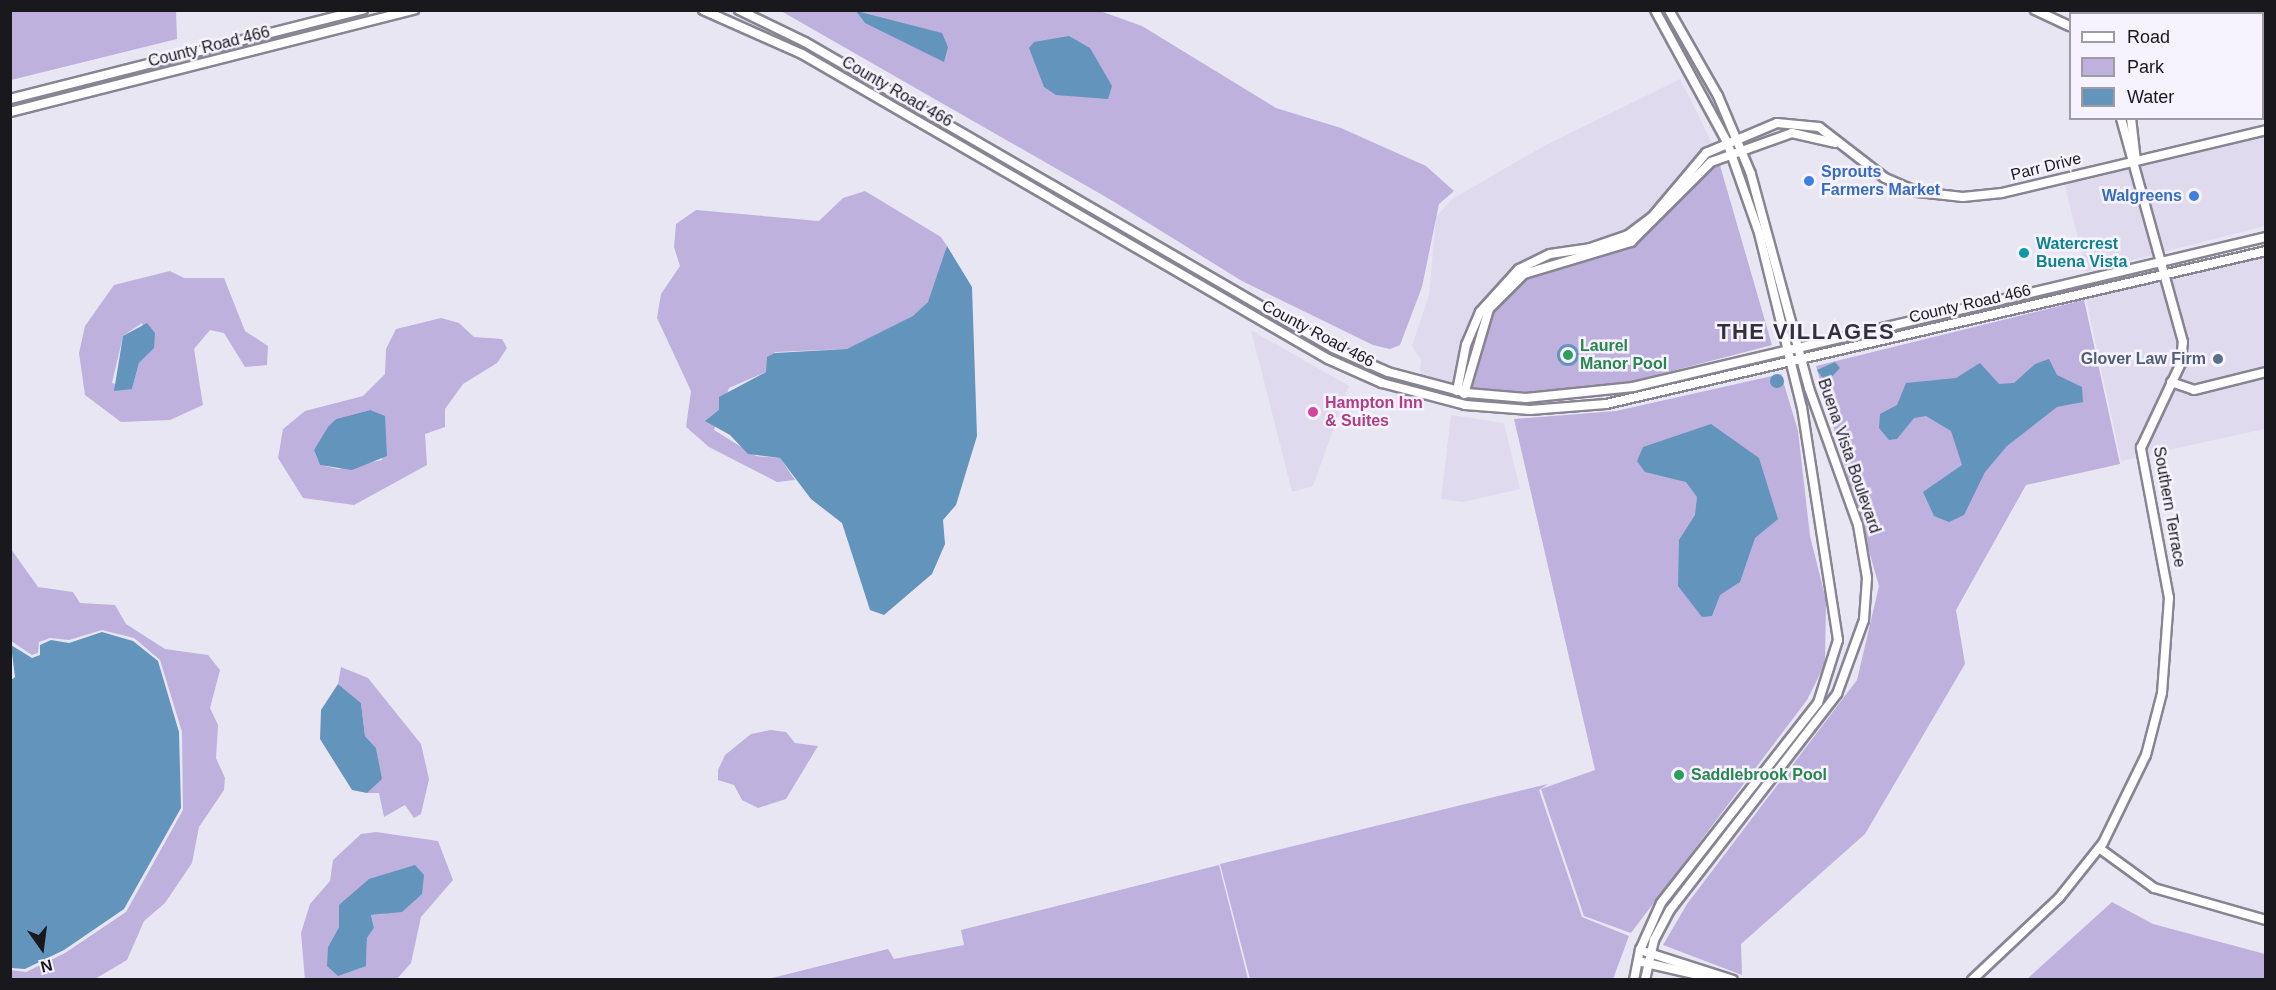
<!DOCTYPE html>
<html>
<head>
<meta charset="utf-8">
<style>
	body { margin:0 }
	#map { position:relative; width:2276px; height:990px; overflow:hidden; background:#e9e6f4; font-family:Helvetica,sans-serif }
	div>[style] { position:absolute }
	.built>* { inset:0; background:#e0daef; transform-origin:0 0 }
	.green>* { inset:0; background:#beb1dd }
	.water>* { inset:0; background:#6394bb }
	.round { border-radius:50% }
	.roads { filter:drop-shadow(2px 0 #888491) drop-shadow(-2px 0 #888491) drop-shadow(0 2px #888491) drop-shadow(0 -2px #888491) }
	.secondary>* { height:8px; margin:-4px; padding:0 4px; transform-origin:4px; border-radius:4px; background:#fff }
	.dots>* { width:16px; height:16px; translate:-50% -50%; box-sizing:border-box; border:3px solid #f6f3ff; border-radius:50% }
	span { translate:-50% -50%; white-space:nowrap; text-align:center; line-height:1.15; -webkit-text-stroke:5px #f6f3ff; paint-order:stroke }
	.street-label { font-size:16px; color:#19181d }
	.shop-label { font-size:16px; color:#366cbe; font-weight:700 }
	.left { translate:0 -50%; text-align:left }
	.right { translate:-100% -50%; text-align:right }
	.culture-label { font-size:16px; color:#0d838f; font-weight:700 }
	.leisure-label { font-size:16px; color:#27864d; font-weight:700 }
	.service-label { font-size:16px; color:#4e5e75; font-weight:700 }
	.hotel-label { font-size:16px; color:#b23c85; font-weight:700 }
	.district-label { font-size:22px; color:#34303b; font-weight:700; letter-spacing:1.5px }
	.frame { position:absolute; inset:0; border:12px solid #19181d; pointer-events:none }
	.legend { position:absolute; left:2069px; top:12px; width:195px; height:108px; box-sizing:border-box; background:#f6f3ff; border:2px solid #9e9ba5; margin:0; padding:8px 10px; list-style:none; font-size:18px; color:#19181d }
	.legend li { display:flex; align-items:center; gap:12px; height:30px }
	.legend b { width:30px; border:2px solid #9e9ba5 }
	.north { position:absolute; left:12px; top:918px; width:60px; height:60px; -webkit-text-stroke:4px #f6f3ff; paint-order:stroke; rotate:166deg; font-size:16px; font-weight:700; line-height:24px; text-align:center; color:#19181d }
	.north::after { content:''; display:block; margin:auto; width:21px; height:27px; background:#19181d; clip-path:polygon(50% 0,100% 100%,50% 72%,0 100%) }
</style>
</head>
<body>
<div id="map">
	<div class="built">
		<div style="clip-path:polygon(1680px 79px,1713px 145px,1681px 171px,1650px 215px,1626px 232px,1549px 250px,1517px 266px,1478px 310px,1463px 341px,1455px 386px,1419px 379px,1421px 360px,1412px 346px,1429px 295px,1436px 217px,1452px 199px,1544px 146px)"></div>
		<div style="clip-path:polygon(2265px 133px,2265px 226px,2163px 252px,2140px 163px)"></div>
		<div style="left:2134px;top:165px;width:92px;height:72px;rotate:76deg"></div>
		<div style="clip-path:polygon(2265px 257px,2265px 369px,2193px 386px,2176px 381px,2186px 342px,2170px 279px)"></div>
		<div style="clip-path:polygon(2164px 281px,2180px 342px,2178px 362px,2143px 429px,2140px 457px,2121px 461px,2086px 299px)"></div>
		<div style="clip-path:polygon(1251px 330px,1349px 386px,1313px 486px,1292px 492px)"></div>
		<div style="clip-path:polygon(2265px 376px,2265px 429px,2145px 455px,2172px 386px,2195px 393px)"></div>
		<div style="clip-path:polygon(1451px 415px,1504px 423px,1520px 489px,1463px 502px,1441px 499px)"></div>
	</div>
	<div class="green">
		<div style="clip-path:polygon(10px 11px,176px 11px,177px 39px,11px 80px)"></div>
		<div style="clip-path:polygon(781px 11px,1100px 11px,1142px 26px,1276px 108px,1341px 128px,1426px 166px,1454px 191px,1439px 204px,1422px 287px,1400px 345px,1390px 349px,1373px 345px,1242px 281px,1111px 200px)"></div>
		<div style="clip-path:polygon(1719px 162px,1772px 345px,1603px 389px,1552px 394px,1471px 388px,1492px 311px,1525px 277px,1633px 245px)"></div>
		<div style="clip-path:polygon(865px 191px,941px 237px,947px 246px,940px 273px,928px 302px,914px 316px,867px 341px,847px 349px,775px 352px,766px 372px,729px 388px,714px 430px,756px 456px,780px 458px,795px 480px,777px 482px,709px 447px,686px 427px,691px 391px,657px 318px,661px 294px,680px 266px,674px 247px,676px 224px,696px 210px,819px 221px,843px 198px)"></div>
		<div style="clip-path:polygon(evenodd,170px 271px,184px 278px,224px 278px,245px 331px,268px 346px,267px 365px,245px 367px,224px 333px,210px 330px,194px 349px,203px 405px,170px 420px,121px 422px,85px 395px,79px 353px,85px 326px,114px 285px,170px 271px,142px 323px,149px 353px,139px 363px,132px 389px,112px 383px,123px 336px,142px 323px)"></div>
		<div style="clip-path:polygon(2084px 300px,2120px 464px,2026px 485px,1956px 610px,1965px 664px,1865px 834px,1741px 944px,1742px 975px,1663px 945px,1687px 904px,1857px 680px,1879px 586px,1816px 366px)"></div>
		<div style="clip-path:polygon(evenodd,441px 318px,459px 323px,474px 337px,502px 339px,507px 348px,497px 363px,463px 384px,445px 409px,445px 427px,425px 434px,427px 465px,354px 505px,303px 498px,278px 458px,283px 429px,305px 411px,363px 396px,385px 374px,386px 349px,396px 329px,441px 318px,370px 410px,382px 460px,338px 469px,320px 465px,314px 450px,336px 419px,370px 410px)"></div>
		<div style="clip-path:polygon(1781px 374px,1798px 431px,1810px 536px,1826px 600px,1825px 664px,1807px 700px,1631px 933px,1584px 916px,1541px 789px,1595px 770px,1514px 419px,1616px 411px)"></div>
		<div style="clip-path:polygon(11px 549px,38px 587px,73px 592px,80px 603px,115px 605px,126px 624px,165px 649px,208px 655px,220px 670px,210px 708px,218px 725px,216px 758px,225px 778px,224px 790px,199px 827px,192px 863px,165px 903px,144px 921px,127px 960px,95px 979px,11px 979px,11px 970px,26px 972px,65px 953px,126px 912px,183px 810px,182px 732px,160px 660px,134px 638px,102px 630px,69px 640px,50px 638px,39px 642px,38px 653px,32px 655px,11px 641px)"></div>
		<div style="clip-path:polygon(341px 667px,368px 678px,421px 744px,429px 779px,421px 814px,414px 818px,405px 805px,384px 817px,379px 793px,367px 793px,381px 779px,376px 748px,365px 736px,361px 703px,338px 684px)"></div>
		<div style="clip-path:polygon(771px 730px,786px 732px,795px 743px,818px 746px,786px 799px,758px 808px,742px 800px,734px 785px,718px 780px,718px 770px,725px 755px,751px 734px)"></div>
		<div style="clip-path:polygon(1548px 784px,1539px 790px,1582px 917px,1629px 936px,1613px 979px,1250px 979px,1220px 864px)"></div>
		<div style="clip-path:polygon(evenodd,376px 832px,438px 841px,453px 880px,421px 917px,411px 963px,397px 979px,305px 980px,301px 933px,310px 904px,330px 881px,333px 860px,361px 834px,376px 832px,422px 894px,384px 914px,371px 915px,374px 928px,367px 938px,366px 966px,328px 947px,339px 927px,422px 894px)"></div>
		<div style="clip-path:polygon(1219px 865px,1248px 979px,768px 979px,888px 949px,894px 959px,964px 945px,961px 930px)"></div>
		<div style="clip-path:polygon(2112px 902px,2153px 924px,2265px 954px,2265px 979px,2026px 980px)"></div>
	</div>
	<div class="water">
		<div style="clip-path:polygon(856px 11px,942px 33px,948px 47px,944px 62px,865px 23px)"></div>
		<div style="clip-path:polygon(1069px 36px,1090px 48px,1112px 86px,1108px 99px,1056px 95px,1044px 87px,1029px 48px,1034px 42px)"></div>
		<div style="clip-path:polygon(947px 246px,972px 287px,977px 436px,956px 505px,943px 520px,945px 544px,932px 574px,884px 615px,870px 610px,842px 523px,811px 499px,780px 458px,748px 454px,730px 435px,705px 421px,719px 410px,719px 397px,766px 372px,767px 357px,775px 353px,847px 349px,913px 316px,928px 302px)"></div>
		<div style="clip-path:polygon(147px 323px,155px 333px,154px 348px,139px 363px,132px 389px,114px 391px,123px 336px)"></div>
		<div class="round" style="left:1557px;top:344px;width:22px;height:22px"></div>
		<div style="clip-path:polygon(2049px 359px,2057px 375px,2082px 387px,2083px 402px,2057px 407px,2007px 446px,1985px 472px,1964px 515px,1949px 522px,1934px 516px,1923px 492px,1962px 465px,1951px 431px,1926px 416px,1914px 418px,1897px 439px,1889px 440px,1879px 428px,1880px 414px,1897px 405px,1906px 383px,1956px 378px,1980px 363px,1999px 384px,2014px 383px,2035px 364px)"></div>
		<div style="clip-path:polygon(1835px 362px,1840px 368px,1826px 383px,1817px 370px)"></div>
		<div class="round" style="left:1770px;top:374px;width:14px;height:14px"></div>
		<div style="clip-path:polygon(370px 410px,385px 416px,387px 456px,352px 470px,320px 465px,314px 450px,328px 427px,336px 419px)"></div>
		<div style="clip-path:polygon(1711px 424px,1759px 458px,1778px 519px,1755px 538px,1740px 582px,1720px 595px,1712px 616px,1702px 617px,1678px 586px,1679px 540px,1695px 515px,1697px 497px,1686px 482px,1645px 472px,1637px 461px,1643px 447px)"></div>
		<div style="clip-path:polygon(102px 632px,133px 641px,158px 661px,179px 732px,181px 808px,124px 909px,64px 950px,25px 969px,11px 968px,10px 681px,15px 677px,11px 645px,32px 658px,40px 655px,40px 645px,51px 640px,69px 643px)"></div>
		<div style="clip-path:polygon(338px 684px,361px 703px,365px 736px,376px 748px,382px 779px,367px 793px,352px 790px,320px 739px,321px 710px)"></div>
		<div style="clip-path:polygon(415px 865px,424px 875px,422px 894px,402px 912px,371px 915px,374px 928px,367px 938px,366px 966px,338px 976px,327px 966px,328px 947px,339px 927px,339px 905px,369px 879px)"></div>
	</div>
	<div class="roads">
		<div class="secondary">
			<div style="left:703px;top:10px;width:108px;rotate:24deg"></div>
			<div style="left:802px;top:54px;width:608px;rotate:30.11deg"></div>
			<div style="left:1328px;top:359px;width:59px;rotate:24deg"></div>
			<div style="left:1382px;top:383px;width:86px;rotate:14.8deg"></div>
			<div style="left:1465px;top:405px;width:65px;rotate:4.4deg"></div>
			<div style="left:1530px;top:410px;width:76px;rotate:-4.5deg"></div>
			<div style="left:1606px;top:404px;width:678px;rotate:-13.05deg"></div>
			<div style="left:739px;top:10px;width:73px;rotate:25.9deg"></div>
			<div style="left:805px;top:42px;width:610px;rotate:30.09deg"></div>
			<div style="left:1333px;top:348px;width:60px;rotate:23.6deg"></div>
			<div style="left:1388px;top:372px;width:82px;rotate:14.9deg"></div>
			<div style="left:1467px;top:393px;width:59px;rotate:4.8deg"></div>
			<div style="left:1526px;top:398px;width:108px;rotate:-5.9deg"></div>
			<div style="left:1633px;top:387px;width:651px;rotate:-13.33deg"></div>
			<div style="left:2035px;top:10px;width:38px;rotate:25deg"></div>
			<div style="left:10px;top:99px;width:364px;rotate:-14.2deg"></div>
			<div style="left:10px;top:112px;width:417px;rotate:-14.2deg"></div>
			<div style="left:2131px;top:118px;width:43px;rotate:83.4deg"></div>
			<div style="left:2171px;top:382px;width:24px;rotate:19deg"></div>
			<div style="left:2194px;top:390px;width:74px;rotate:-14deg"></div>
			<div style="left:1457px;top:391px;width:47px;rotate:-78.9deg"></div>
			<div style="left:1466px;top:345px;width:36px;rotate:-67deg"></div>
			<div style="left:1480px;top:312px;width:58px;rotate:-47.8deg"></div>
			<div style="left:1519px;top:269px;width:34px;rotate:-26deg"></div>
			<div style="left:1550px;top:254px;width:40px;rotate:-8.5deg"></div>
			<div style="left:1590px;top:248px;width:40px;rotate:-18.9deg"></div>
			<div style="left:1628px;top:235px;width:30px;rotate:-37deg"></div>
			<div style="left:1652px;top:217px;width:84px;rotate:-49.8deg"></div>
			<div style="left:1706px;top:153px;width:77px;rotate:-22.9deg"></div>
			<div style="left:1777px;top:123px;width:42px;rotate:5.4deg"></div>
			<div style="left:1819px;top:127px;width:83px;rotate:37.7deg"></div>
			<div style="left:1885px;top:178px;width:36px;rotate:23deg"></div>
			<div style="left:1918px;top:192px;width:45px;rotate:6.3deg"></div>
			<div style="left:1963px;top:197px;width:39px;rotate:-6deg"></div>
			<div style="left:2002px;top:193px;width:271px;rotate:-13.4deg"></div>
			<div style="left:1464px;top:394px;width:89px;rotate:-73.6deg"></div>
			<div style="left:1489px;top:309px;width:49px;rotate:-45deg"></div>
			<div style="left:1524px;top:274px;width:112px;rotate:-16.7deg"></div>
			<div style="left:1631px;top:242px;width:113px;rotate:-45deg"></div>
			<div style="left:1711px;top:162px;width:86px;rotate:-19.7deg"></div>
			<div style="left:1792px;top:133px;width:44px;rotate:13.1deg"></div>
			<div style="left:2099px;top:848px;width:68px;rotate:36deg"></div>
			<div style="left:2154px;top:888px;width:116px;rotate:15.9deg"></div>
			<div style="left:1646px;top:952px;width:91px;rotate:17.8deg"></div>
			<div style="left:1642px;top:962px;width:80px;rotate:13deg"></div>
			<div style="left:1634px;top:980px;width:31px;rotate:-79deg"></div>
			<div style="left:1640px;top:950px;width:51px;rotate:-65.9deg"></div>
			<div style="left:1661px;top:903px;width:254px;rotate:-51.9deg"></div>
			<div style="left:1818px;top:703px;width:66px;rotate:-72.4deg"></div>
			<div style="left:1838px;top:640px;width:235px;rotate:-98.8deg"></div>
			<div style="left:1802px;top:408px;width:180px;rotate:-103.8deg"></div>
			<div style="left:1759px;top:233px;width:96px;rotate:-109.4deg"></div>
			<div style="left:1727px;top:142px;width:150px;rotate:-118.6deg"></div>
			<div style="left:1645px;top:980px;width:41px;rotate:-77.3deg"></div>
			<div style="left:1654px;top:940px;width:34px;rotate:-62deg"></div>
			<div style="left:1670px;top:910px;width:273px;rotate:-52.3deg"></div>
			<div style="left:1837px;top:694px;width:79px;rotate:-70deg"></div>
			<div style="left:1864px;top:620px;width:42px;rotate:-85.9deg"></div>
			<div style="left:1867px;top:578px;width:54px;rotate:-99.6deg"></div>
			<div style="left:1858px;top:525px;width:145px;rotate:-109.7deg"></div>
			<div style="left:1809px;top:388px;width:222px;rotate:-105.2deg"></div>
			<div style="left:1751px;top:174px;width:85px;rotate:-112.9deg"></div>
			<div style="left:1718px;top:96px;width:99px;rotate:-119.7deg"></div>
			<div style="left:1972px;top:980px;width:120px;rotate:-43.3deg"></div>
			<div style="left:2059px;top:898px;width:70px;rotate:-51.3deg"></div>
			<div style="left:2103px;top:843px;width:98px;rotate:-64deg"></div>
			<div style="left:2146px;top:755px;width:64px;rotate:-75.5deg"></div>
			<div style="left:2162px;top:693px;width:95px;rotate:-85.8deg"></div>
			<div style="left:2169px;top:598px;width:153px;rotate:-100.6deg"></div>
			<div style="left:2141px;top:448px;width:94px;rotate:-64.8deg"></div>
			<div style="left:2181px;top:363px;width:21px;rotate:-85deg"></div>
			<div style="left:2183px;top:342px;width:232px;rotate:-105.5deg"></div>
		</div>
	</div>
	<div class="dots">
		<div style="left:1809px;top:181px;background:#3f7fe0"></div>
		<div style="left:2194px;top:196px;background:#3f7fe0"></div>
		<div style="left:2024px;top:253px;background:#0f9aa8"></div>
		<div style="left:1568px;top:355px;background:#2e9e5b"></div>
		<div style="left:2218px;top:359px;background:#5c6f8a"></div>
		<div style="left:1313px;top:412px;background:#d1479c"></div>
		<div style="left:1679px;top:775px;background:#2e9e5b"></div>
	</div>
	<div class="street-label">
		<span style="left:209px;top:47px;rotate:-14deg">County Road 466</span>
		<span style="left:897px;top:92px;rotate:30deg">County Road 466</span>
		<span style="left:2046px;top:167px;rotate:-14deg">Parr Drive</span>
		<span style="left:1970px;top:304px;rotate:-13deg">County Road 466</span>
		<span style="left:1318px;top:334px;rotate:28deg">County Road 466</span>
		<span style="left:1849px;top:456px;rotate:71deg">Buena Vista Boulevard</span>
		<span style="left:2169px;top:507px;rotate:80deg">Southern Terrace</span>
	</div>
	<div class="shop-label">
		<span class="left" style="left:1821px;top:181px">Sprouts<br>Farmers Market</span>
		<span class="right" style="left:2182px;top:196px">Walgreens</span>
	</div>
	<div class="culture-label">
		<span class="left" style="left:2036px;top:253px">Watercrest<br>Buena Vista</span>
	</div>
	<div class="leisure-label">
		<span class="left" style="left:1580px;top:355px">Laurel<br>Manor Pool</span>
		<span class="left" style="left:1691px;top:775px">Saddlebrook Pool</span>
	</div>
	<div class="service-label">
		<span class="right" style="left:2206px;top:359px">Glover Law Firm</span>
	</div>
	<div class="hotel-label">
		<span class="left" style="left:1325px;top:412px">Hampton Inn<br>&amp; Suites</span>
	</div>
	<div class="district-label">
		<span style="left:1806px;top:332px">THE VILLAGES</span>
	</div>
	<div class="frame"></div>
	<ul class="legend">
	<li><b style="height:8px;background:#fff"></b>Road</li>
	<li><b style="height:16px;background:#beb1dd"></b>Park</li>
	<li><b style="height:16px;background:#6394bb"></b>Water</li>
	</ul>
	<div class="north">N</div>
</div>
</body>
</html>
